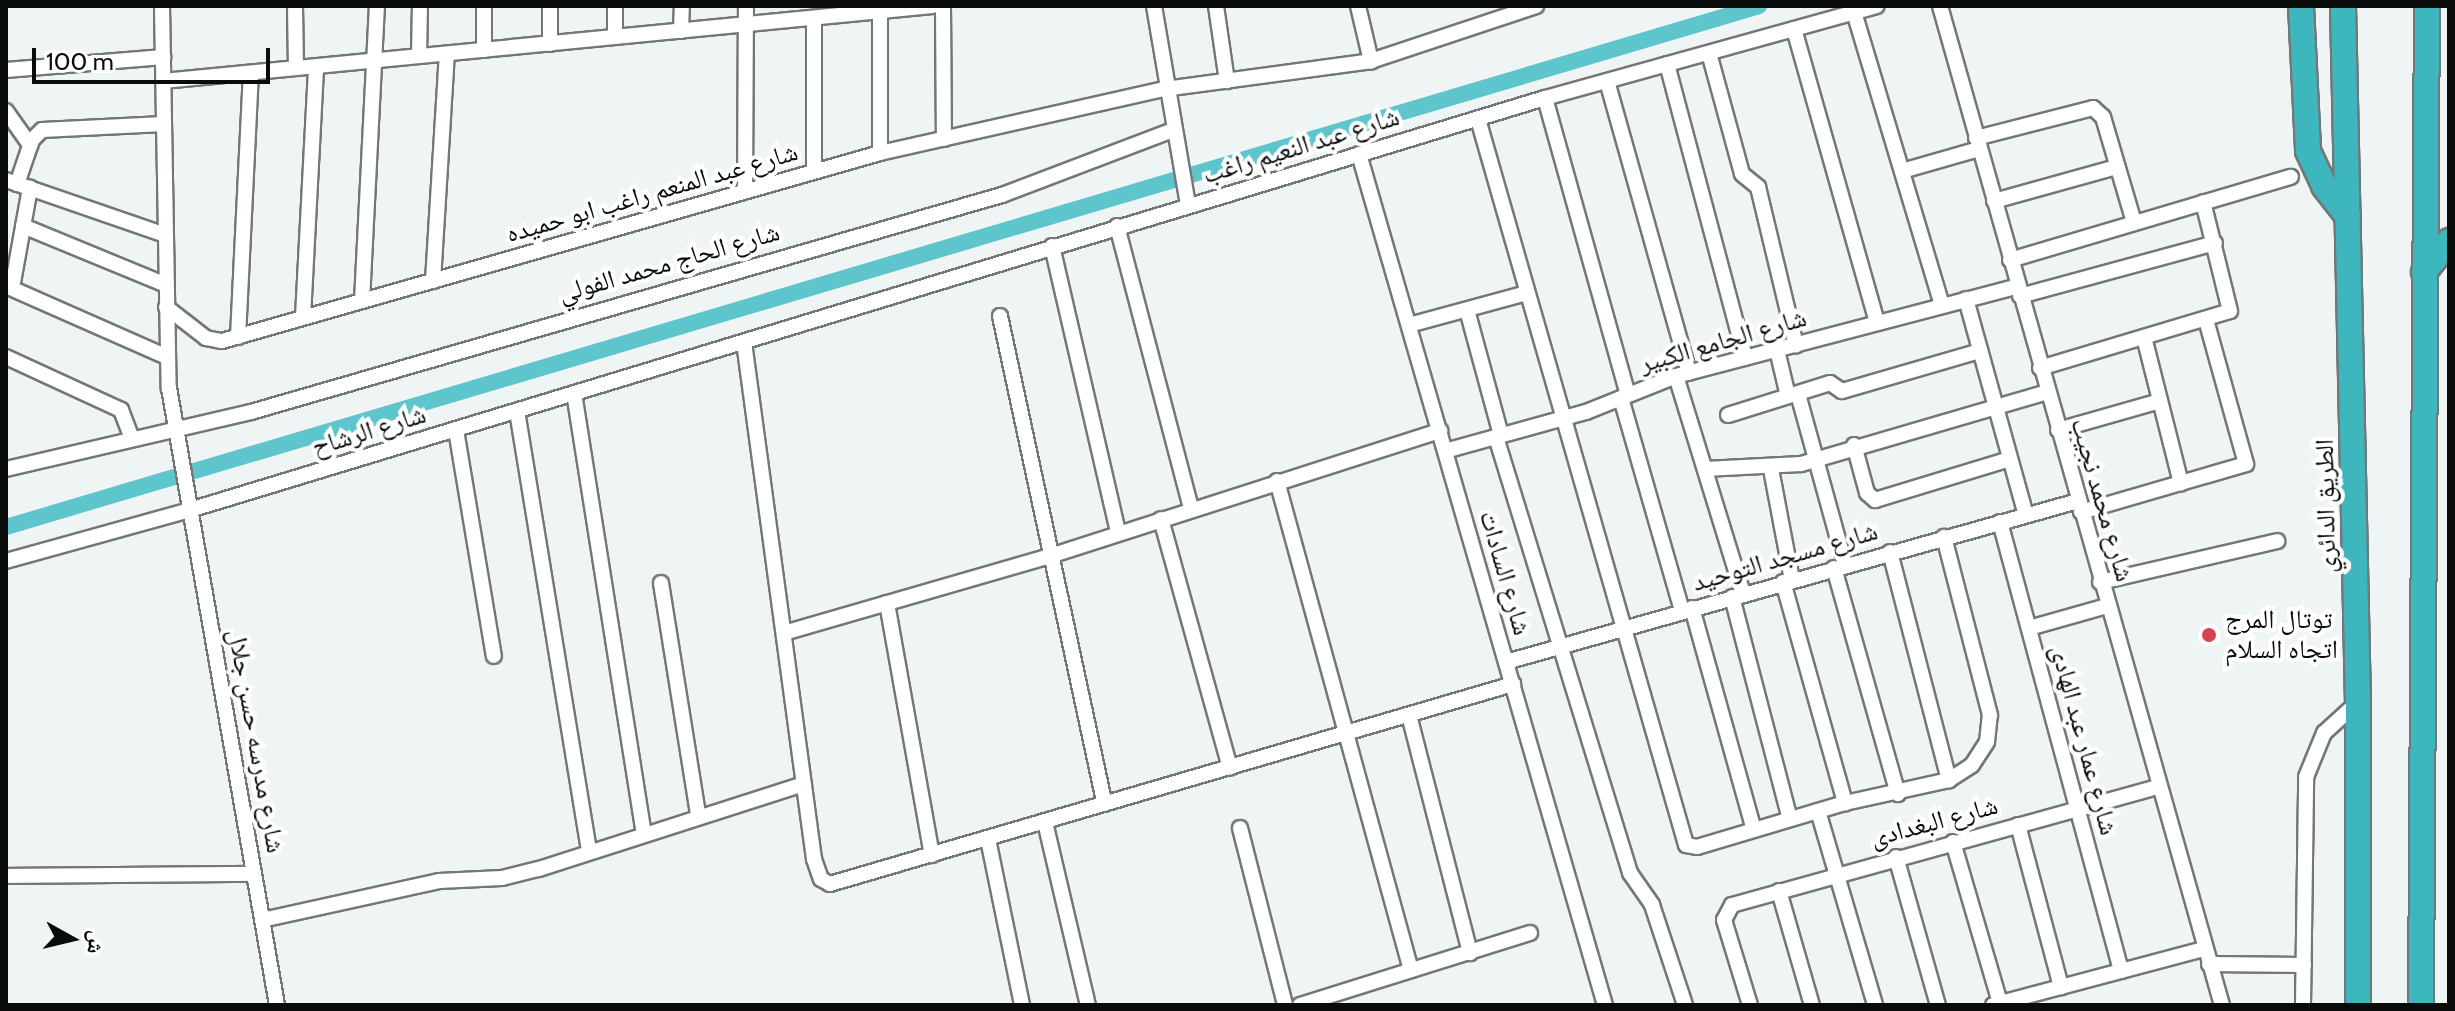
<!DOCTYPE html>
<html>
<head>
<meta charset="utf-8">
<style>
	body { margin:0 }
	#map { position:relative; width:2455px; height:1011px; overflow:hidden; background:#eff4f4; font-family:Cabin,"Noto Naskh Arabic",sans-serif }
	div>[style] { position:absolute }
	.canal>* { height:16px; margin:-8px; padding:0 8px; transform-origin:8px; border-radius:8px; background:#5fc5cc }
	.roads { filter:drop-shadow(2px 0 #727777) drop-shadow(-2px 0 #727777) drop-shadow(0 2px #727777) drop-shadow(0 -2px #727777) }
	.minor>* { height:14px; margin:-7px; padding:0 7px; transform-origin:7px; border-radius:7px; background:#fff }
	.motorway>* { height:24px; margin:-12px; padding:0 12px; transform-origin:12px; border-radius:12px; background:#3eb6be }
	.dots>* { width:22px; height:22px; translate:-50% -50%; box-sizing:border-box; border:4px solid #fff; border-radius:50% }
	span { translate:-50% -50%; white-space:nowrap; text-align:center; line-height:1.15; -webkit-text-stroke:8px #fff; paint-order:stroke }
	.street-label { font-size:26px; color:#0a0c0c }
	.poi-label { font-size:26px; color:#0a0c0c }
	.left { translate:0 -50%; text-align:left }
	.frame { position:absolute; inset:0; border:8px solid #0a0c0c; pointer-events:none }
	.north { position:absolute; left:32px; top:899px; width:80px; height:80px; -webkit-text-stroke:6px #fff; paint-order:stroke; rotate:98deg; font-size:22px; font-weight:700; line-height:32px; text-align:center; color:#0a0c0c }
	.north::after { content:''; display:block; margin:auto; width:28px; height:36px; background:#0a0c0c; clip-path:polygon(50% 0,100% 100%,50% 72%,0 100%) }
	.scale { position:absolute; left:32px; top:48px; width:238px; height:36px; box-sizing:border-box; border:4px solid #0a0c0c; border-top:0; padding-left:10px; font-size:24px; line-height:28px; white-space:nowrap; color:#0a0c0c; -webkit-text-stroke:6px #fff; paint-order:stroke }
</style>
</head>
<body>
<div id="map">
	<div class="canal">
		<div style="left:6px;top:527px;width:1829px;rotate:-16.55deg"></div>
	</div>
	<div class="roads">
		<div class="minor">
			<div style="left:162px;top:6px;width:382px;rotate:89deg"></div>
			<div style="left:169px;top:388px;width:626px;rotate:80.07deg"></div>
			<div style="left:295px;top:6px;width:62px;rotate:89.1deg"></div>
			<div style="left:880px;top:6px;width:147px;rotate:90deg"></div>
			<div style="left:943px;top:6px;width:133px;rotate:89.6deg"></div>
			<div style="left:1154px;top:6px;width:202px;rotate:80.3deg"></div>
			<div style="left:1216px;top:6px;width:76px;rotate:81.7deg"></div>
			<div style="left:1358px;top:6px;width:57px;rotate:76.7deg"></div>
			<div style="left:1940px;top:6px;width:1038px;rotate:74.24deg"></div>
			<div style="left:1854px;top:12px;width:306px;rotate:73.3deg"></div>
			<div style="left:814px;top:18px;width:152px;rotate:90deg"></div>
			<div style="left:1794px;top:29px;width:305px;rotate:74.2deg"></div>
			<div style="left:681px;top:31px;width:25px;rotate:-88deg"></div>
			<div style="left:615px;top:37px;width:31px;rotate:-90deg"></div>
			<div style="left:550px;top:44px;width:38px;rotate:-90deg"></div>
			<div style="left:484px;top:50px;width:44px;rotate:-90deg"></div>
			<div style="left:1709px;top:53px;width:125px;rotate:74.7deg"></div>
			<div style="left:1742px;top:174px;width:21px;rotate:39deg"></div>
			<div style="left:1758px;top:187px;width:163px;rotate:76.5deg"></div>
			<div style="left:419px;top:56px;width:50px;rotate:-88.9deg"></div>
			<div style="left:1667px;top:64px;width:304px;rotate:75.1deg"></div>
			<div style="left:6px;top:70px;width:158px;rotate:-4.7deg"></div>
			<div style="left:163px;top:81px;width:773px;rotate:-5.57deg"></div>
			<div style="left:1607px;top:81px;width:303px;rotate:74.3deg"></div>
			<div style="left:1545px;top:98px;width:308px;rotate:74.4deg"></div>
			<div style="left:6px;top:111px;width:42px;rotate:54.8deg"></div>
			<div style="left:1478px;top:119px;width:755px;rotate:74.01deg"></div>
			<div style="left:1686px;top:845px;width:11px;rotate:10deg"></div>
			<div style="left:1697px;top:847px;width:154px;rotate:-16.6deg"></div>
			<div style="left:1845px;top:803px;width:107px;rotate:-12.5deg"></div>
			<div style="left:1949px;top:780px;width:27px;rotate:-33deg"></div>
			<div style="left:1972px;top:765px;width:27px;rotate:-57deg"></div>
			<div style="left:1987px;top:742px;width:27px;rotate:-84deg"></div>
			<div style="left:1990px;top:715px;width:184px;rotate:-104.5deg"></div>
			<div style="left:1976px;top:138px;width:121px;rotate:-14.4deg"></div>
			<div style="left:2093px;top:108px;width:13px;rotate:42deg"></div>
			<div style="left:2103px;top:117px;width:109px;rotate:73.6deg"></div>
			<div style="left:1359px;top:154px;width:886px;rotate:73.88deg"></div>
			<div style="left:1902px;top:171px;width:80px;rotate:-15.9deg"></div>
			<div style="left:6px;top:180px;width:169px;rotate:19deg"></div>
			<div style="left:17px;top:184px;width:46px;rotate:-71.2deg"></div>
			<div style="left:32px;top:140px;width:14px;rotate:-45deg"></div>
			<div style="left:42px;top:130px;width:122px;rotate:-2.8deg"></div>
			<div style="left:745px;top:191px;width:185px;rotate:-89.7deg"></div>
			<div style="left:1994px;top:201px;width:128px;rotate:-15.5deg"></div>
			<div style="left:23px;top:226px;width:155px;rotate:22.4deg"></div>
			<div style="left:1117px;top:226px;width:293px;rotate:75.3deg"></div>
			<div style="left:1052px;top:246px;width:294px;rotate:77deg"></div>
			<div style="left:2010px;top:260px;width:293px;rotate:-16.5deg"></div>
			<div style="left:433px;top:281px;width:227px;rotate:-86.5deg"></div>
			<div style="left:6px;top:286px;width:176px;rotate:23.8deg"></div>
			<div style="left:12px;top:288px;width:102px;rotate:-79.8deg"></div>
			<div style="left:2020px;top:296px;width:202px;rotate:-15.2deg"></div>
			<div style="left:1966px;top:299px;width:224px;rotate:74.5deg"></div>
			<div style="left:362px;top:301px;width:295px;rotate:-87.1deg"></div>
			<div style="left:166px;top:307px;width:51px;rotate:37.8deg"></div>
			<div style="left:206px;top:338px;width:16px;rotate:11deg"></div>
			<div style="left:222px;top:341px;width:684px;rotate:-15.95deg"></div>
			<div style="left:880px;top:153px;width:292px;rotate:-12.7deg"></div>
			<div style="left:1165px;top:89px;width:208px;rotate:-7.7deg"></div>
			<div style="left:1371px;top:61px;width:174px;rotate:-18.4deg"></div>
			<div style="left:1467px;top:310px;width:130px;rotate:74.8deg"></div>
			<div style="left:1000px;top:316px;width:499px;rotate:77.9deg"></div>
			<div style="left:303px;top:317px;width:251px;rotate:-87deg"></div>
			<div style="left:1409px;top:325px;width:122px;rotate:-15.2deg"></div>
			<div style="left:238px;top:337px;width:264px;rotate:-87.2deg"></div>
			<div style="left:2144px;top:337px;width:151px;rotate:75.8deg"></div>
			<div style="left:744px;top:342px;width:522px;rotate:82.29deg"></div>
			<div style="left:814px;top:859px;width:21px;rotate:71deg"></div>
			<div style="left:821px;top:879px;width:10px;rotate:29deg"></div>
			<div style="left:830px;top:884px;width:712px;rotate:-16.32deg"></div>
			<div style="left:1777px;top:350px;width:47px;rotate:76.6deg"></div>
			<div style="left:6px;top:357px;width:127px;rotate:24.7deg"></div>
			<div style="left:121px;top:410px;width:31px;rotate:69deg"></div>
			<div style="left:2040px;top:368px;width:198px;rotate:-16.7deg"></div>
			<div style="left:2230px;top:311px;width:112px;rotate:-103.9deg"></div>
			<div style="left:1676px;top:376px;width:228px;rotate:72.9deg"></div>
			<div style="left:574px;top:393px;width:447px;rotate:81deg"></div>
			<div style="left:1798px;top:394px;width:177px;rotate:74.6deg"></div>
			<div style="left:1621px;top:398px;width:222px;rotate:74deg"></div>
			<div style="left:517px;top:411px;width:444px;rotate:80.7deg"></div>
			<div style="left:1728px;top:415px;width:107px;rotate:-17.4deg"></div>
			<div style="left:1830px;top:383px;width:14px;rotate:34deg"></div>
			<div style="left:1842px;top:391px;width:144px;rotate:-16.2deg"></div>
			<div style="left:456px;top:430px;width:229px;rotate:80.5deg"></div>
			<div style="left:2058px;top:430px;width:106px;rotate:-15.9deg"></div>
			<div style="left:1496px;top:437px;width:456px;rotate:72.9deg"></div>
			<div style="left:1630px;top:873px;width:39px;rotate:55deg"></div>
			<div style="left:1652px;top:905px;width:105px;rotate:71.7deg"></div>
			<div style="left:1854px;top:445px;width:50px;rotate:74.8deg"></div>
			<div style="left:1867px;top:493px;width:11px;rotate:41deg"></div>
			<div style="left:1875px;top:500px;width:141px;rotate:-16.9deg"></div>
			<div style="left:1445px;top:451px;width:146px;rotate:-15.5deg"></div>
			<div style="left:1586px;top:412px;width:97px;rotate:-21.8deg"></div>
			<div style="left:1676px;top:376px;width:354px;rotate:-14.7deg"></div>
			<div style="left:6px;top:469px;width:252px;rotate:-13.1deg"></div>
			<div style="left:251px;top:412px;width:782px;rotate:-16.12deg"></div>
			<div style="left:1002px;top:195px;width:183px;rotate:-20.8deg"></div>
			<div style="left:1705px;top:469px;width:96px;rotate:-3deg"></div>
			<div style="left:1801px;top:464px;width:256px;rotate:-16.3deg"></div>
			<div style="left:1771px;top:469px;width:113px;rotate:79.3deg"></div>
			<div style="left:1277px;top:481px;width:507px;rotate:74.68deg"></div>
			<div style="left:2081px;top:512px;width:172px;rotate:-16.2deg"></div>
			<div style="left:2246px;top:464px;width:149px;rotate:-105.5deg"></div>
			<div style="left:1161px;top:519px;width:258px;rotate:74.5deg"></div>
			<div style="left:2000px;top:522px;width:465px;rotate:74.9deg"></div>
			<div style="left:1890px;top:552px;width:236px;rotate:75.5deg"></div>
			<div style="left:6px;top:561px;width:194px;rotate:-15.5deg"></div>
			<div style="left:193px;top:509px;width:1413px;rotate:-16.91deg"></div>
			<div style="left:1545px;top:98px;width:344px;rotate:-15.5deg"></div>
			<div style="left:1834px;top:568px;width:235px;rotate:74.2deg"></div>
			<div style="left:1783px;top:582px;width:230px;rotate:74.3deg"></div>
			<div style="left:2100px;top:582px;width:182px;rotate:-13deg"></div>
			<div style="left:661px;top:583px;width:235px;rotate:80.9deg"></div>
			<div style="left:1732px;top:597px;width:229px;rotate:75.4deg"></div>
			<div style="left:887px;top:603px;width:256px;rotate:79.9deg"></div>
			<div style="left:1692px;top:608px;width:230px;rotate:74.4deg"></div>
			<div style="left:2029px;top:628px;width:81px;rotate:-15.8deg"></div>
			<div style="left:787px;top:632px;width:274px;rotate:-16.1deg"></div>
			<div style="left:1050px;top:556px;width:410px;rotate:-17.8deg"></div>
			<div style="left:1506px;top:662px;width:594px;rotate:-15.72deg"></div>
			<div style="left:1409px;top:715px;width:246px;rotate:75.6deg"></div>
			<div style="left:1818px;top:811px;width:202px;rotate:73.6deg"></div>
			<div style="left:1045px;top:822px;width:188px;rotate:76.8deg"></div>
			<div style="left:2018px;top:825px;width:168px;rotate:75.1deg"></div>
			<div style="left:1240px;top:828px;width:183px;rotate:75.7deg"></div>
			<div style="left:988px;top:839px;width:169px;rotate:78.4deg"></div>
			<div style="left:1953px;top:842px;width:168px;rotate:73.7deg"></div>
			<div style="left:1896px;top:857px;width:154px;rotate:74.2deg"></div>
			<div style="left:6px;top:876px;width:248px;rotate:-0.5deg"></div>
			<div style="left:1779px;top:891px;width:119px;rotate:73.9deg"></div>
			<div style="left:262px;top:920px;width:181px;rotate:-12.4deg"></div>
			<div style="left:439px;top:881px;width:63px;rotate:-2.7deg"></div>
			<div style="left:502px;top:878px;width:38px;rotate:-14deg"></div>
			<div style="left:539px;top:869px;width:278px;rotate:-17.8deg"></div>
			<div style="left:2209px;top:964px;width:95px;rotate:0.6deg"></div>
			<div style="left:1300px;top:1005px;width:241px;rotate:-17.4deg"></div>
			<div style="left:1750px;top:1005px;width:89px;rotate:-107deg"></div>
			<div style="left:1724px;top:920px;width:17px;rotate:-62deg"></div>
			<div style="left:1732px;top:905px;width:442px;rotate:-15.5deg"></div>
			<div style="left:1993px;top:1005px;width:218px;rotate:-14.9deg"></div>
			<div style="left:2303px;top:1005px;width:228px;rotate:-89.2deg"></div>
			<div style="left:2306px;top:777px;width:48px;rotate:-67.8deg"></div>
			<div style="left:2324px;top:733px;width:46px;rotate:-42.4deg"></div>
		</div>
		<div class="motorway">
			<div style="left:2301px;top:6px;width:145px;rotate:87.2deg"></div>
			<div style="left:2308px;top:151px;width:38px;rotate:65deg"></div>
			<div style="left:2324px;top:186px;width:39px;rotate:52deg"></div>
			<div style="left:2343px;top:6px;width:696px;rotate:88.77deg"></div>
			<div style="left:2358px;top:702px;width:303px;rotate:90deg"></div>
			<div style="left:2424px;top:272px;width:40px;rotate:-51deg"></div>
			<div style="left:2421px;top:1005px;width:999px;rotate:-89.66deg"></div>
		</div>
	</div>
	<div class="dots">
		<div style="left:2209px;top:635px;background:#d4444e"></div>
	</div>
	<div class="street-label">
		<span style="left:1301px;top:146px;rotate:-17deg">شارع عبد النعيم راغب</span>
		<span style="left:652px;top:193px;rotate:-16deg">شارع عبد المنعم راغب ابو حميده</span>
		<span style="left:669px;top:263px;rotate:-16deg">شارع الحاج محمد الفولي</span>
		<span style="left:1723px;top:341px;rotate:-16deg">شارع الجامع الكبير</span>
		<span style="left:369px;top:431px;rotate:-17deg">شارع الرشاح</span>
		<span style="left:2102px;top:500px;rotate:74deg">شارع محمد نجيب</span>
		<span style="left:2326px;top:506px;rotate:-91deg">الطريق الدائري</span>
		<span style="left:1785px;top:557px;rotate:-16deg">شارع مسجد التوحيد</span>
		<span style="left:1505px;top:573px;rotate:74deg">شارع السادات</span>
		<span style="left:2084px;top:740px;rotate:75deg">شارع عمار عبد الهادى</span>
		<span style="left:256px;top:741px;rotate:80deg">شارع مدرسه حسن جلال</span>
		<span style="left:1934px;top:822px;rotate:-15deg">شارع البغدادى</span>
	</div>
	<div class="poi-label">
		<span class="left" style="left:2225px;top:635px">توتال المرج<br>اتجاه السلام</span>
	</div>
	<div class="frame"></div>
	<div class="north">ش</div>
	<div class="scale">100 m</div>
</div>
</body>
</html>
